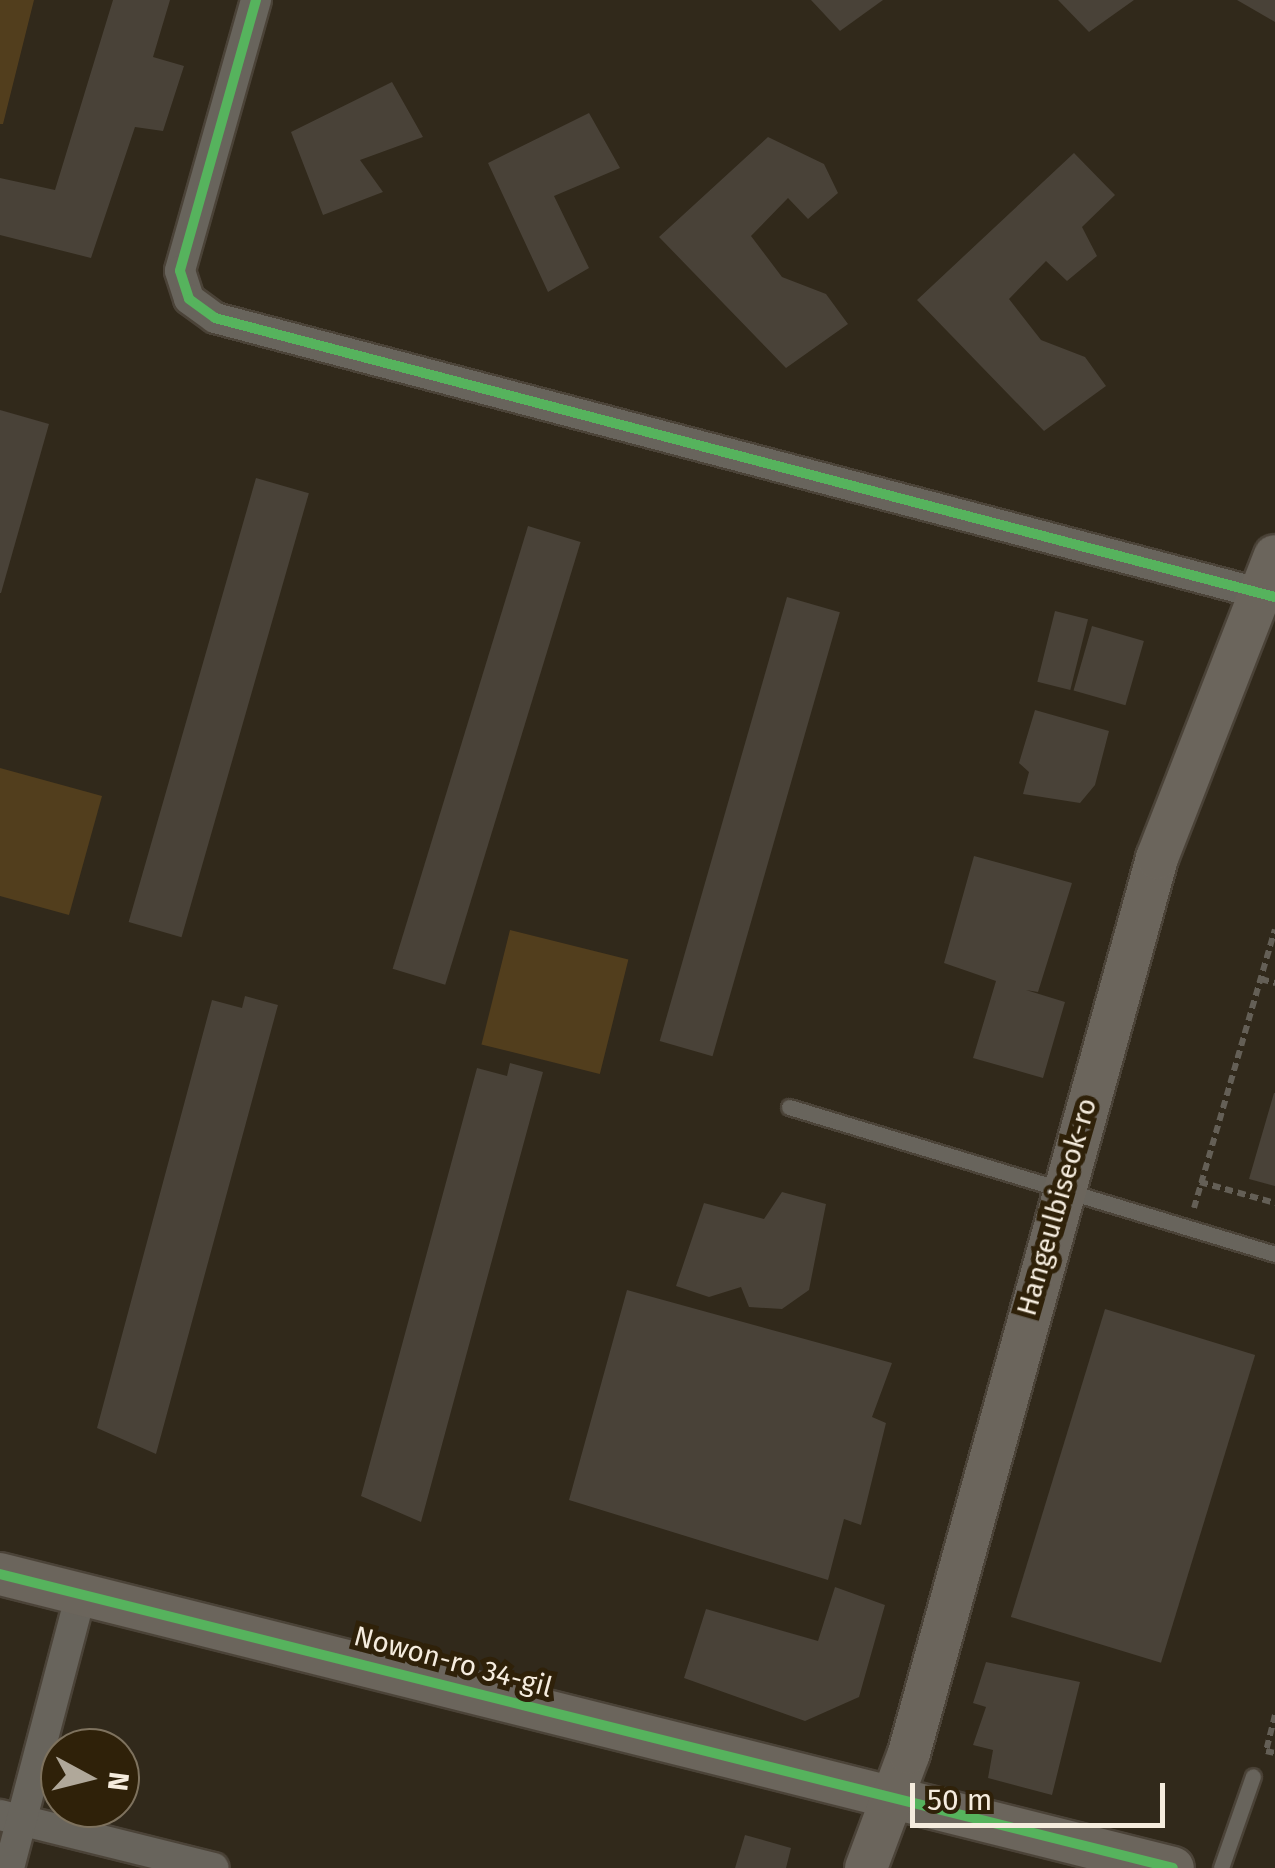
<!DOCTYPE html>
<html>
<head>
<meta charset="utf-8">
<style>
	body { margin:0 }
	#map { position:relative; width:1275px; height:1868px; overflow:hidden; background:#31291b; font-family:"Fira Sans",sans-serif }
	div>[style] { position:absolute }
	.green>* { inset:0; background:#523e1d; transform-origin:0 0 }
	.building>* { inset:0; background:#494238; transform-origin:0 0 }
	.path>* { height:6px; margin-top:-3px; transform-origin:0; background:repeating-linear-gradient(90deg,#645f56 0 8px,transparent 0 13px) }
	.roads { filter:drop-shadow(2px 0 #4b4338) drop-shadow(-2px 0 #4b4338) drop-shadow(0 2px #4b4338) drop-shadow(0 -2px #4b4338) }
	.lane>* { height:15px; margin:-7.5px; padding:0 7.5px; transform-origin:7.5px; border-radius:7.5px; background:#68645c }
	.street>* { height:30px; margin:-15px; padding:0 15px; transform-origin:15px; border-radius:15px; background:#68645c }
	.secondary>* { height:42px; margin:-21px; padding:0 21px; transform-origin:21px; border-radius:21px; background:#6b655c }
	.cycleway>* { height:10px; margin:-5px; padding:0 5px; transform-origin:5px; border-radius:5px; background:#56b35d }
	span { translate:-50% -50%; white-space:nowrap; text-align:center; line-height:1.15; -webkit-text-stroke:10px #2f2109; paint-order:stroke }
	.street-label { font-size:28px; color:#f5ecde }
	.north { position:absolute; left:40px; top:1728px; width:100px; height:100px; box-sizing:border-box; background:#2f2109; border:2px solid #7e725e; border-radius:50%; rotate:97deg; font-size:28px; font-weight:700; line-height:40px; text-align:center; color:#f5ecde }
	.north::after { content:''; display:block; margin:auto; width:35px; height:45px; background:#b0a89a; clip-path:polygon(50% 0,100% 100%,50% 72%,0 100%) }
	.scale { position:absolute; left:910px; top:1783px; width:255px; height:45px; box-sizing:border-box; border:5px solid #f5ecde; border-top:0; padding-left:12px; font-size:30px; line-height:35px; white-space:nowrap; color:#f5ecde; -webkit-text-stroke:8px #2f2109; paint-order:stroke }
</style>
</head>
<body>
<div id="map">
	<div class="green">
		<div style="clip-path:polygon(0 0,34px 0,3px 124px,0 124px)"></div>
		<div style="clip-path:polygon(0 768px,102px 796px,69px 915px,0 896px)"></div>
		<div style="left:510px;top:930px;width:122px;height:118px;rotate:14deg"></div>
	</div>
	<div class="building">
		<div style="clip-path:polygon(113px 0,170px 0,153px 57px,184px 66px,163px 131px,135px 127px,91px 258px,0 235px,0 178px,55px 190px)"></div>
		<div style="clip-path:polygon(811px 0,883px 0,840px 31px)"></div>
		<div style="clip-path:polygon(1058px 0,1134px 0,1089px 32px)"></div>
		<div style="clip-path:polygon(1237px 0,1275px 0,1275px 22px)"></div>
		<div style="clip-path:polygon(392px 82px,423px 137px,360px 160px,383px 192px,323px 215px,291px 132px)"></div>
		<div style="clip-path:polygon(589px 113px,620px 168px,554px 196px,589px 268px,548px 292px,488px 163px)"></div>
		<div style="clip-path:polygon(768px 137px,824px 164px,838px 193px,808px 219px,788px 198px,751px 236px,782px 277px,826px 294px,848px 324px,786px 368px,659px 237px)"></div>
		<div style="clip-path:polygon(1074px 153px,1115px 195px,1082px 227px,1097px 256px,1067px 281px,1046px 261px,1009px 299px,1041px 340px,1085px 357px,1106px 386px,1044px 431px,917px 300px)"></div>
		<div style="clip-path:polygon(0 410px,49px 424px,1px 593px,0 593px)"></div>
		<div style="left:256px;top:478px;width:55px;height:462px;rotate:16deg"></div>
		<div style="left:528px;top:526px;width:55px;height:463px;rotate:17deg"></div>
		<div style="left:787px;top:597px;width:55px;height:462px;rotate:16deg"></div>
		<div style="left:1055px;top:611px;width:34px;height:73px;rotate:14deg"></div>
		<div style="left:1092px;top:626px;width:54px;height:67px;rotate:16deg"></div>
		<div style="clip-path:polygon(1035px 710px,1109px 731px,1095px 785px,1080px 803px,1023px 794px,1029px 772px,1019px 763px)"></div>
		<div style="clip-path:polygon(974px 856px,1072px 883px,1038px 992px,1026px 990px,1065px 1002px,1043px 1078px,973px 1058px,996px 981px,944px 963px)"></div>
		<div style="clip-path:polygon(245px 996px,278px 1005px,156px 1454px,97px 1428px,212px 1000px,242px 1008px)"></div>
		<div style="clip-path:polygon(510px 1063px,543px 1072px,421px 1522px,361px 1496px,477px 1068px,507px 1076px)"></div>
		<div style="clip-path:polygon(1274px 1093px,1275px 1093px,1275px 1186px,1249px 1179px)"></div>
		<div style="clip-path:polygon(782px 1192px,826px 1204px,809px 1290px,782px 1309px,749px 1307px,741px 1287px,709px 1297px,676px 1286px,704px 1203px,764px 1219px)"></div>
		<div style="clip-path:polygon(627px 1290px,892px 1363px,872px 1417px,886px 1423px,861px 1525px,844px 1519px,828px 1580px,569px 1500px)"></div>
		<div style="left:1105px;top:1309px;width:157px;height:322px;rotate:17deg"></div>
		<div style="clip-path:polygon(835px 1587px,885px 1605px,859px 1697px,805px 1721px,684px 1678px,706px 1609px,818px 1641px)"></div>
		<div style="clip-path:polygon(986px 1662px,1080px 1682px,1052px 1795px,988px 1778px,993px 1750px,973px 1745px,986px 1707px,973px 1703px)"></div>
		<div style="clip-path:polygon(745px 1835px,791px 1848px,786px 1868px,735px 1868px)"></div>
	</div>
	<div class="path">
		<div style="left:1261px;top:979px;width:15px;rotate:16deg"></div>
		<div style="left:1200px;top:1182px;width:78px;rotate:15.6deg"></div>
		<div style="left:1194px;top:1208px;width:290px;rotate:-73.8deg"></div>
		<div style="left:1275px;top:1715px;width:37px;rotate:104deg"></div>
		<div style="left:1266px;top:1751px;width:9px;rotate:13deg"></div>
	</div>
	<div class="roads">
		<div class="lane">
			<div style="left:789px;top:1107px;width:508px;rotate:16.83deg"></div>
			<div style="left:1221px;top:1868px;width:97px;rotate:-70.8deg"></div>
		</div>
		<div class="street">
			<div style="left:256px;top:0;width:281px;rotate:105.7deg"></div>
			<div style="left:180px;top:271px;width:29px;rotate:72deg"></div>
			<div style="left:189px;top:299px;width:32px;rotate:36deg"></div>
			<div style="left:215px;top:318px;width:1075px;rotate:14.77deg"></div>
			<div style="left:0;top:1815px;width:220px;rotate:13.9deg"></div>
			<div style="left:9px;top:1868px;width:284px;rotate:-75.3deg"></div>
		</div>
		<div class="secondary">
			<div style="left:0;top:1574px;width:1209px;rotate:14.07deg"></div>
			<div style="left:866px;top:1868px;width:123px;rotate:-69.5deg"></div>
			<div style="left:909px;top:1753px;width:929px;rotate:-74.51deg"></div>
			<div style="left:1157px;top:858px;width:324px;rotate:-68.7deg"></div>
		</div>
	</div>
	<div class="cycleway">
		<div style="left:256px;top:0;width:281px;rotate:105.7deg"></div>
		<div style="left:180px;top:271px;width:29px;rotate:72deg"></div>
		<div style="left:189px;top:299px;width:32px;rotate:36deg"></div>
		<div style="left:215px;top:318px;width:1096px;rotate:14.75deg"></div>
		<div style="left:0;top:1574px;width:1209px;rotate:14.07deg"></div>
	</div>
	<div class="street-label">
		<span style="left:1057px;top:1207px;rotate:-74deg">Hangeulbiseok-ro</span>
		<span style="left:453px;top:1662px;rotate:15deg">Nowon-ro 34-gil</span>
	</div>
	<div class="north">N</div>
	<div class="scale">50 m</div>
</div>
</body>
</html>
